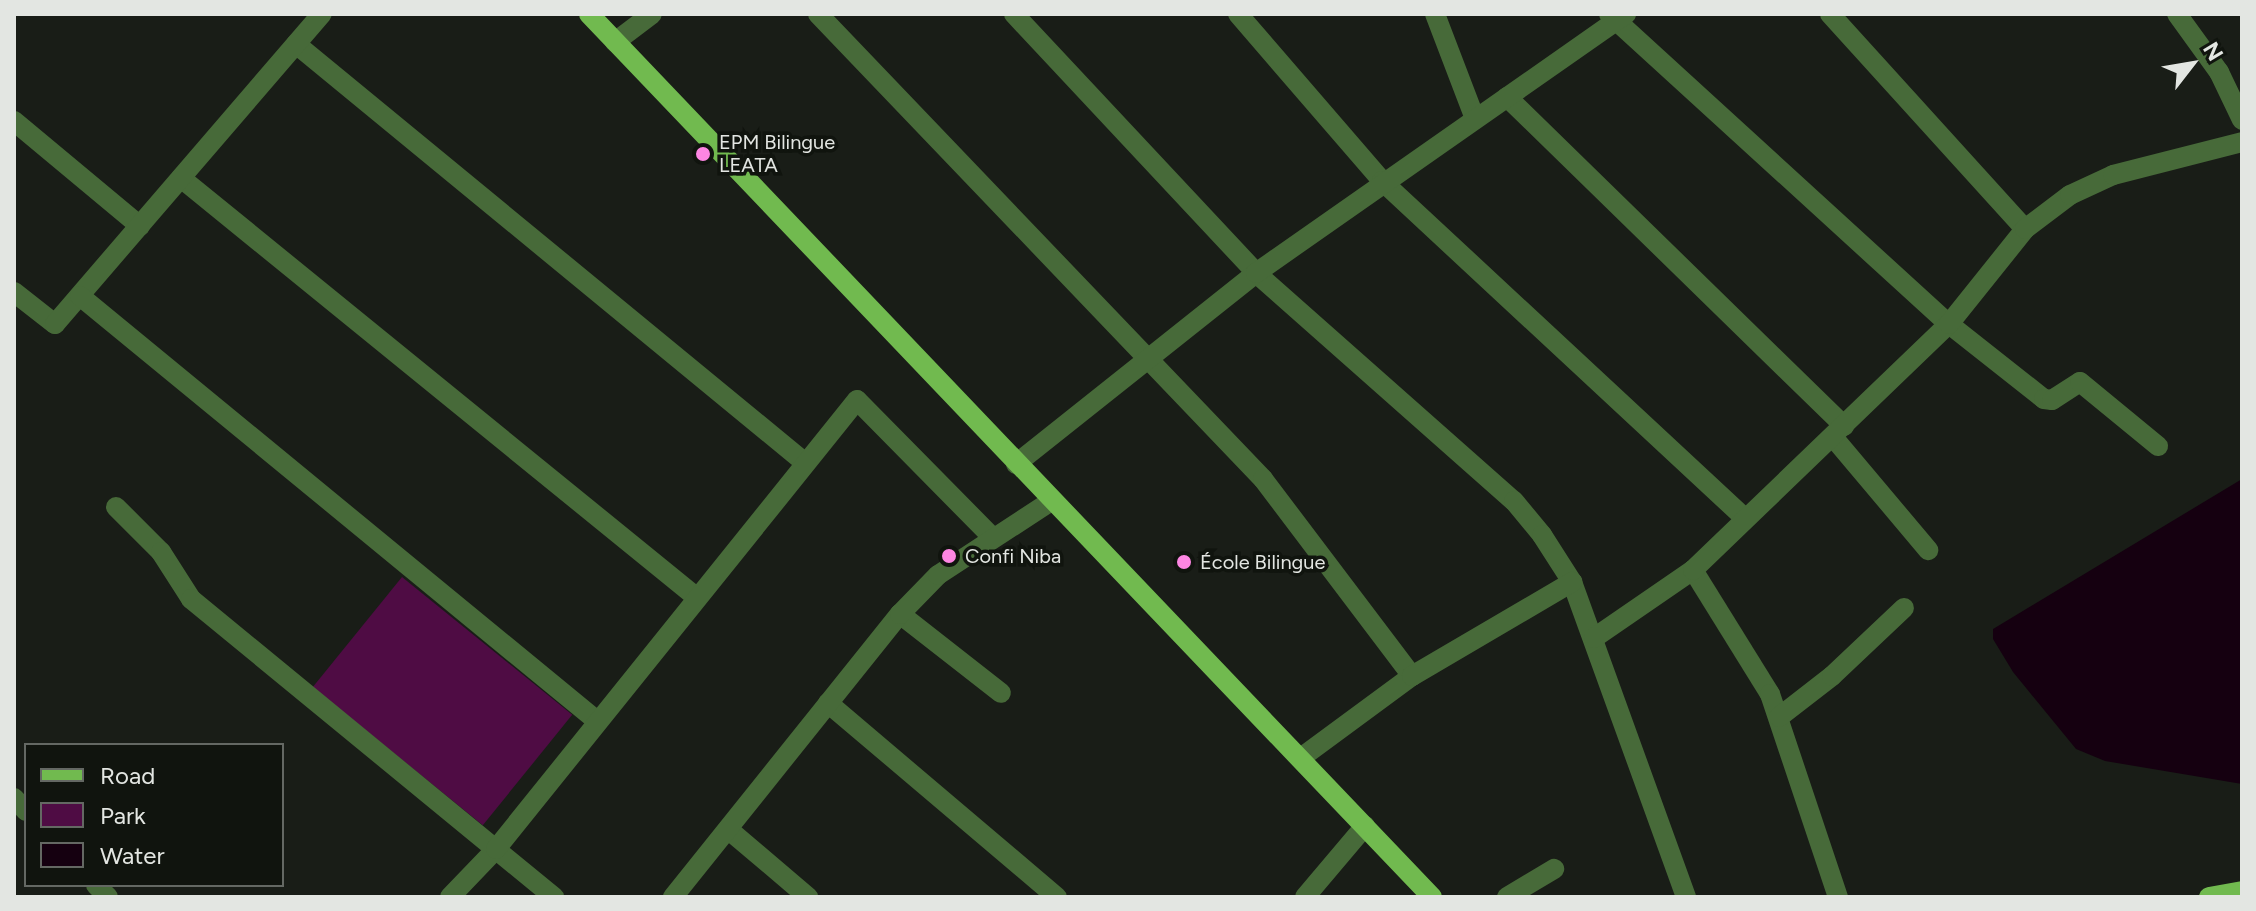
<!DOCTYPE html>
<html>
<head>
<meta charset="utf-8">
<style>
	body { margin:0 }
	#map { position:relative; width:2256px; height:911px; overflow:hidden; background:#191d17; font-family:Figtree,sans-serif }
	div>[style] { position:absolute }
	.green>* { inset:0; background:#4f0c44; transform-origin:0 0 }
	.water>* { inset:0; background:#150010 }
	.minor>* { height:20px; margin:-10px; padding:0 10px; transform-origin:10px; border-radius:10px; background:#476a39 }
	.major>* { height:20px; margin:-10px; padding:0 10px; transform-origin:10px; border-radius:10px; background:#71ba4f }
	.dots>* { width:22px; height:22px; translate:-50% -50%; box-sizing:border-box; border:4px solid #10140e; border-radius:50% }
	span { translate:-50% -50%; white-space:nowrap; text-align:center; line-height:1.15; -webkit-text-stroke:7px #10140e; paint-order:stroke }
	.poi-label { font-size:20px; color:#e3e6e2 }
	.left { translate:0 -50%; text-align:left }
	.frame { position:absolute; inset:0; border:16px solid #e3e6e2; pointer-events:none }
	.legend { position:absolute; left:24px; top:743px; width:260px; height:144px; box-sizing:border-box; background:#10140e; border:2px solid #646863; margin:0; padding:10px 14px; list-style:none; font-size:24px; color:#e3e6e2 }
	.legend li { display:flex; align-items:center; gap:16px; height:40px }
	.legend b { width:40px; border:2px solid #646863 }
	.north { position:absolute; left:2152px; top:24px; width:80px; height:80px; -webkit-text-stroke:6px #10140e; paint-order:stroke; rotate:59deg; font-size:22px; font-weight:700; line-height:32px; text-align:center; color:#e3e6e2 }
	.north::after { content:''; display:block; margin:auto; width:28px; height:36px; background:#e3e6e2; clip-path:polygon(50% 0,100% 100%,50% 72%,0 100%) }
</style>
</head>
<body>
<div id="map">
	<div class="green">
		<div style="left:402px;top:577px;width:219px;height:142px;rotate:39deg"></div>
	</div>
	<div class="water">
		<div style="clip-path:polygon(2242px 479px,2242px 784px,2105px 761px,2076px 749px,2013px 672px,1993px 639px,1993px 629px)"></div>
	</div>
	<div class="minor">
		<div style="left:818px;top:14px;width:644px;rotate:46.26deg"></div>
		<div style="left:1263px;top:479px;width:247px;rotate:52.9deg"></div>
		<div style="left:1014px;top:14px;width:354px;rotate:46.9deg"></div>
		<div style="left:1256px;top:273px;width:344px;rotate:41.5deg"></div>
		<div style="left:1514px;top:501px;width:44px;rotate:50.5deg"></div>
		<div style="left:1542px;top:535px;width:56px;rotate:57.4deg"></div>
		<div style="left:1572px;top:582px;width:335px;rotate:70.1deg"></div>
		<div style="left:1238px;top:14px;width:221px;rotate:49.2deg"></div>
		<div style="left:1382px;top:181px;width:495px;rotate:42.9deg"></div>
		<div style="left:1435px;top:14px;width:112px;rotate:69.1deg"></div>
		<div style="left:1609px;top:14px;width:460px;rotate:42.4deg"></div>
		<div style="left:1949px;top:324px;width:121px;rotate:38.3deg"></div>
		<div style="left:2044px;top:399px;width:8px;rotate:7deg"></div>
		<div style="left:2052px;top:400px;width:33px;rotate:-33deg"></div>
		<div style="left:2080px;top:382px;width:101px;rotate:39.4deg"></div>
		<div style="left:1830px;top:14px;width:290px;rotate:47.8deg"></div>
		<div style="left:2177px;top:14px;width:72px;rotate:54.1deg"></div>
		<div style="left:2219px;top:72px;width:53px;rotate:64.4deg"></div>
		<div style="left:615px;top:42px;width:46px;rotate:-37.1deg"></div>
		<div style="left:296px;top:44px;width:656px;rotate:39.44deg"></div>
		<div style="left:1507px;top:97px;width:471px;rotate:44.3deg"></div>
		<div style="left:14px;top:121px;width:164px;rotate:39.8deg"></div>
		<div style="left:181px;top:178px;width:664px;rotate:39.13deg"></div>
		<div style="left:14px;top:292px;width:52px;rotate:38deg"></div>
		<div style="left:55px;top:324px;width:409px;rotate:-49.3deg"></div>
		<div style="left:80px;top:296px;width:669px;rotate:39.42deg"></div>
		<div style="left:1833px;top:437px;width:148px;rotate:49.9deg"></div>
		<div style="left:1016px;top:464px;width:307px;rotate:-38.5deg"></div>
		<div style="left:1256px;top:273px;width:452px;rotate:-35deg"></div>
		<div style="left:116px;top:507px;width:64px;rotate:45deg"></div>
		<div style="left:161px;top:552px;width:56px;rotate:57.4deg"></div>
		<div style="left:191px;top:599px;width:470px;rotate:39.4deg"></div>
		<div style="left:1693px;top:570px;width:146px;rotate:58.2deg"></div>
		<div style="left:1770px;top:694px;width:214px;rotate:71.5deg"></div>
		<div style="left:900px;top:614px;width:128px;rotate:38deg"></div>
		<div style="left:1594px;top:638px;width:120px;rotate:-34.5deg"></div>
		<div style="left:1693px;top:570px;width:355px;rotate:-43.9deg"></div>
		<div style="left:1949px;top:324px;width:122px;rotate:-51.3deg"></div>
		<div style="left:2025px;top:229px;width:56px;rotate:-37.1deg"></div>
		<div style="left:2070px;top:195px;width:47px;rotate:-24.9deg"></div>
		<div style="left:2113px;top:175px;width:133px;rotate:-14.3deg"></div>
		<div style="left:828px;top:703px;width:300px;rotate:40.3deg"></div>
		<div style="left:1779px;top:717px;width:67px;rotate:-37.7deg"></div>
		<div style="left:1832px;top:676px;width:99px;rotate:-43.4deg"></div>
		<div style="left:1302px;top:757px;width:137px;rotate:-36.4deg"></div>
		<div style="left:1412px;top:676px;width:186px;rotate:-30.4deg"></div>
		<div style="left:14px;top:798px;width:18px;rotate:47deg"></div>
		<div style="left:729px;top:830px;width:104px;rotate:40.3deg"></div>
		<div style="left:96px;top:885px;width:17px;rotate:45deg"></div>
		<div style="left:450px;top:897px;width:66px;rotate:-46.2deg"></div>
		<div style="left:496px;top:849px;width:576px;rotate:-51.2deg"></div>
		<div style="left:857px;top:400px;width:191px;rotate:45.4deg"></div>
		<div style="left:673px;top:897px;width:363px;rotate:-51.3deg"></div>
		<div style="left:900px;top:614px;width:54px;rotate:-45.7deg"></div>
		<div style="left:938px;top:575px;width:135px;rotate:-33.2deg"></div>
		<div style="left:1305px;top:897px;width:93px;rotate:-49.8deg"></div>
		<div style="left:1507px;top:897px;width:55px;rotate:-30.8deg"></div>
	</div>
	<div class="major">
		<div style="left:589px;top:14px;width:1221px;rotate:46.33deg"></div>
		<div style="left:2209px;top:897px;width:34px;rotate:-10deg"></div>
	</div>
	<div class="dots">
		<div style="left:703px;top:154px;background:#fd86e2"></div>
		<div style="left:949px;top:556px;background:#fd86e2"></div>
		<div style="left:1184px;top:562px;background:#fd86e2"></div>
	</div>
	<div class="poi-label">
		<span class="left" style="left:719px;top:154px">EPM Bilingue<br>LEATA</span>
		<span class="left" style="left:965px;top:556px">Confi Niba</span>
		<span class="left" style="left:1200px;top:562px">École Bilingue</span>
	</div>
	<div class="frame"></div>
	<ul class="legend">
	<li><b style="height:10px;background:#71ba4f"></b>Road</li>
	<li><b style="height:22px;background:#4f0c44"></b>Park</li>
	<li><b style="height:22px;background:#150010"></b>Water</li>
	</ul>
	<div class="north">N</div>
</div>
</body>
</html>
